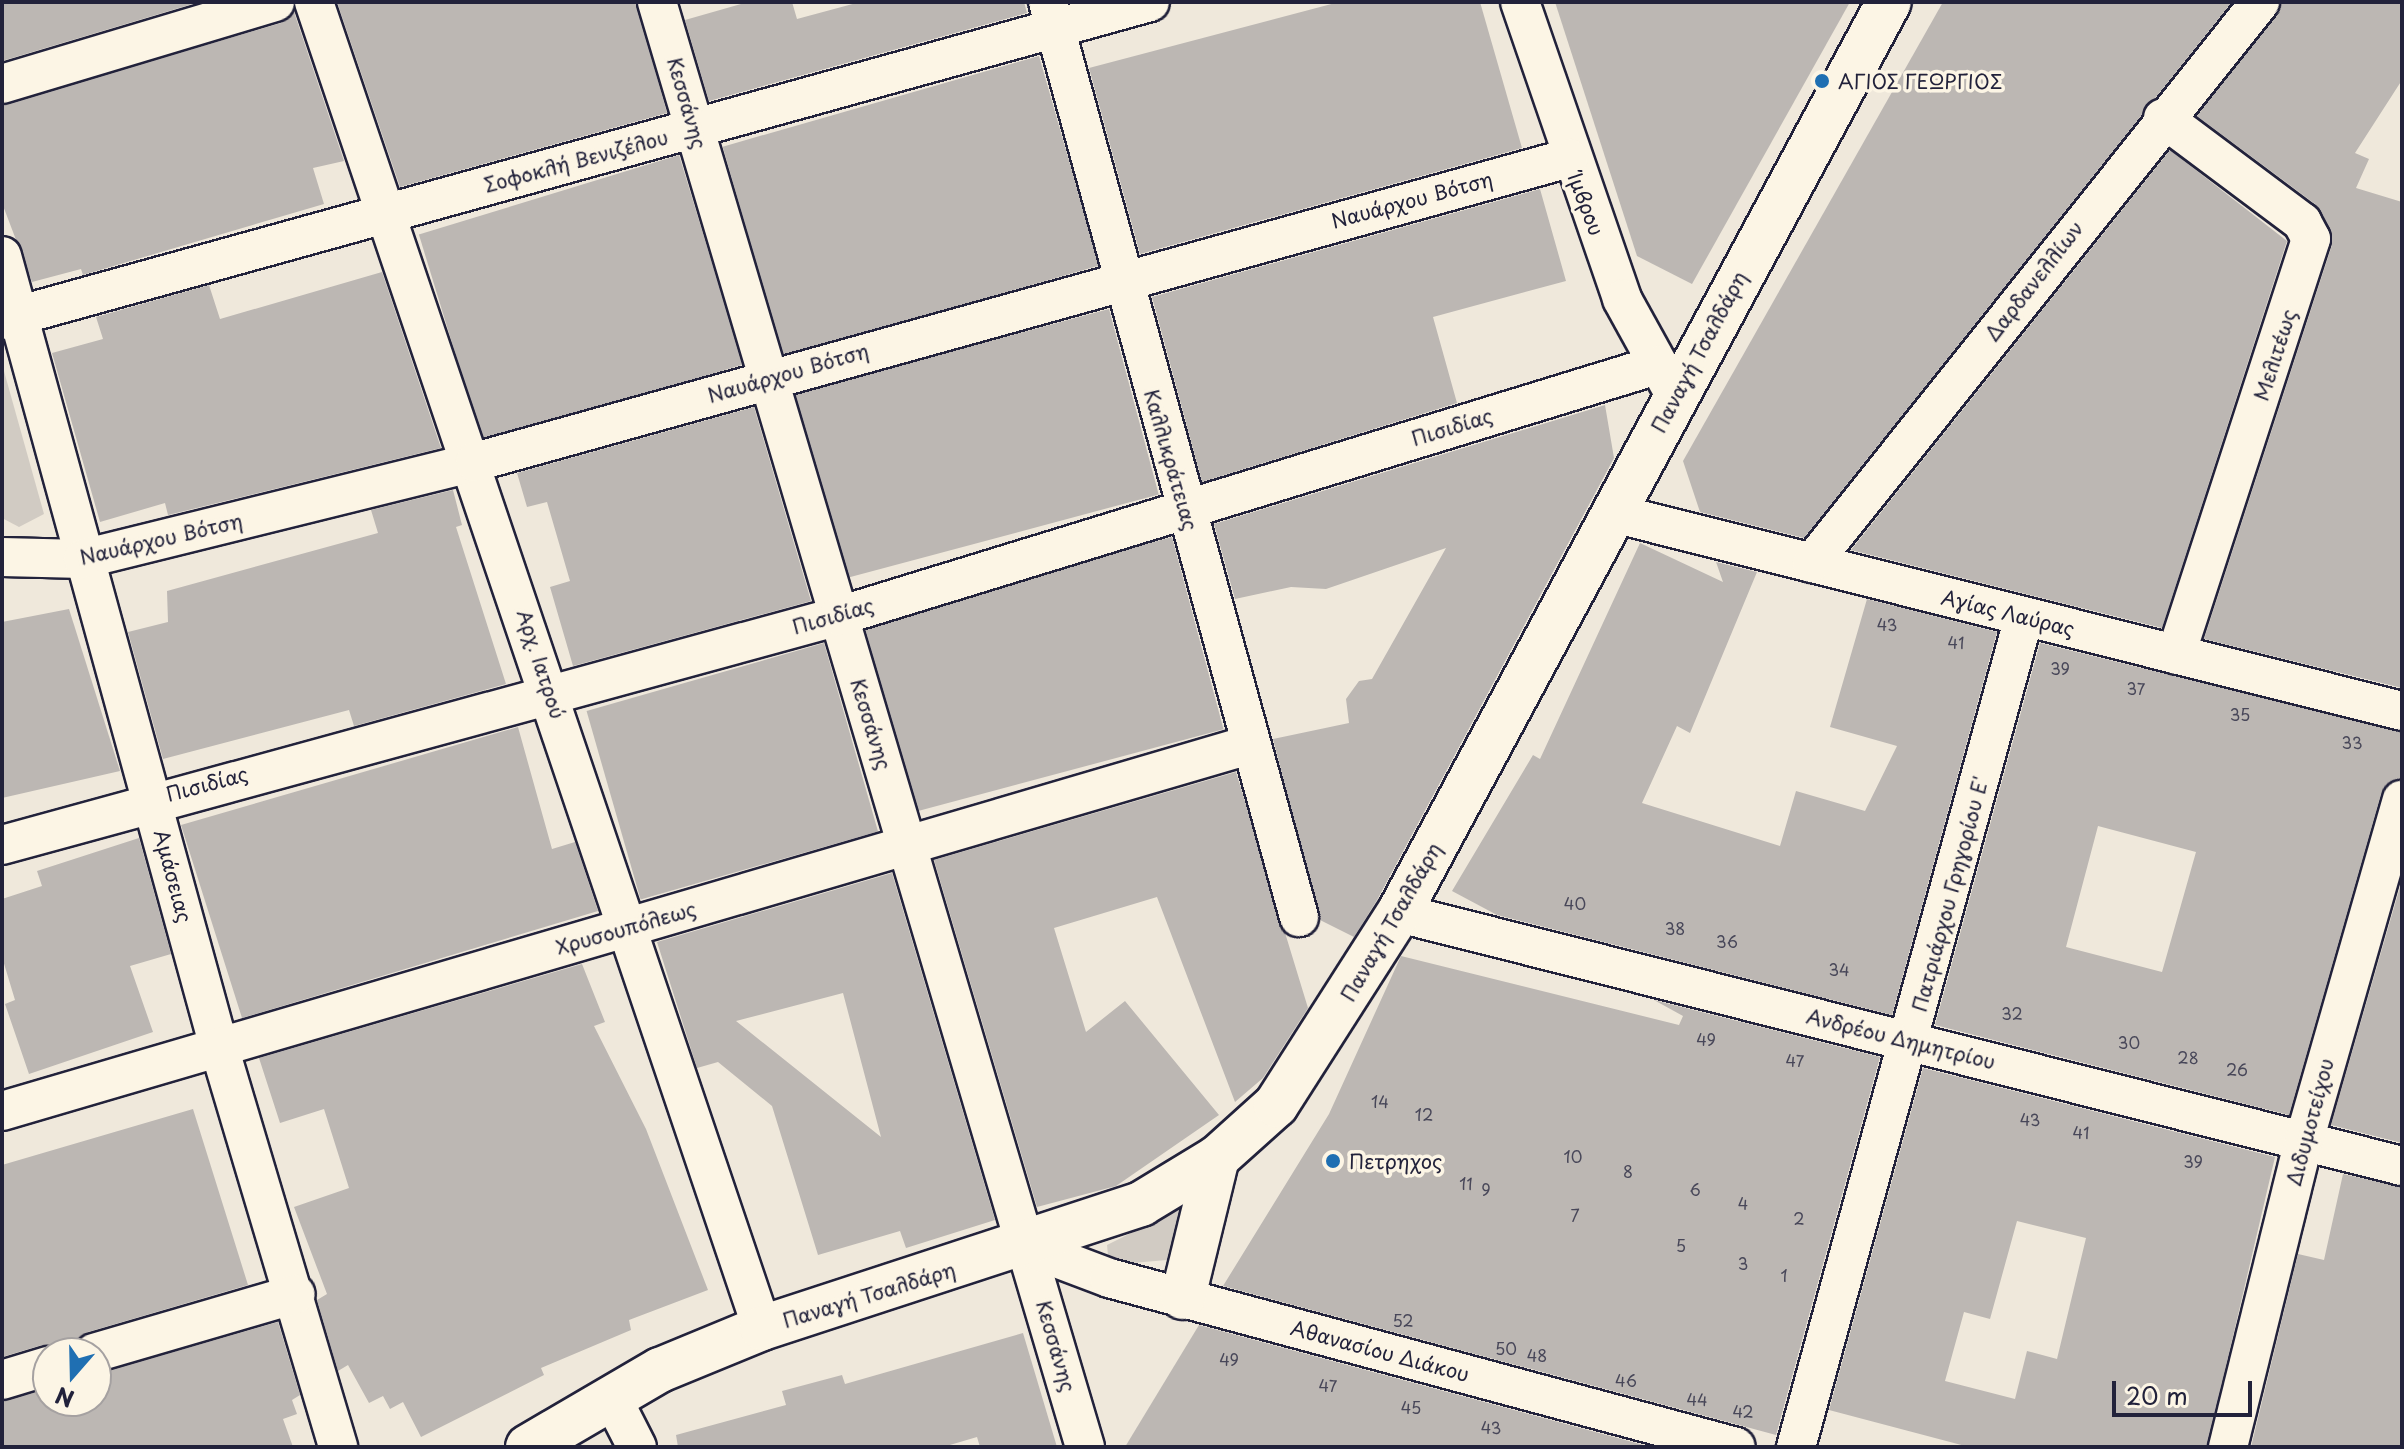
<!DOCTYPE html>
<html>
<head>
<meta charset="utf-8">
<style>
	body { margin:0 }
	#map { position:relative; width:2404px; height:1449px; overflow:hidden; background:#efe8db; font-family:"Playpen Sans",sans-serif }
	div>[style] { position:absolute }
	.green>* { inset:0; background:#d1cbc3 }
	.building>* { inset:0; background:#bcb7b3; transform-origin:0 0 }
	.roads { filter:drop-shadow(2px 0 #22223b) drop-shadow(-2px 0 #22223b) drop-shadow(0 2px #22223b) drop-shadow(0 -2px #22223b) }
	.street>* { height:38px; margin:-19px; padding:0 19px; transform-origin:19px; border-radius:19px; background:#fcf5e5 }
	.secondary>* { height:44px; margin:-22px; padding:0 22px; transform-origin:22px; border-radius:22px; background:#fcf5e5 }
	.dots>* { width:22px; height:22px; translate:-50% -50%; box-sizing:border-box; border:4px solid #fcf5e5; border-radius:50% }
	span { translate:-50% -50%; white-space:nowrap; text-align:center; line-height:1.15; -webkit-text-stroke:7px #fcf5e5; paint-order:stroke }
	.number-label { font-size:16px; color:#484759 }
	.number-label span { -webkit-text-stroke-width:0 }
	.poi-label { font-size:20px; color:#22223b }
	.left { translate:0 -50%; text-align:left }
	.street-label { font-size:20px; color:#22223b }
	.frame { position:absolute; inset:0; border:4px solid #22223b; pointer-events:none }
	.north { position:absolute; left:32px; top:1337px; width:80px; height:80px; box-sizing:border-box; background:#fcf5e5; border:2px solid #a5a1a1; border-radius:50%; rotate:200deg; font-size:22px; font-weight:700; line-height:32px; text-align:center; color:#22223b }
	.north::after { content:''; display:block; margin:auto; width:28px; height:36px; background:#1f6fb2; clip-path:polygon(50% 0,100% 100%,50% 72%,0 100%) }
	.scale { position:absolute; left:2112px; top:1381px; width:140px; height:36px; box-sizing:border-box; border:4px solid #22223b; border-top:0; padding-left:10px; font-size:24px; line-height:28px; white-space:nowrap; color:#22223b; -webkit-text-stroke:6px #fcf5e5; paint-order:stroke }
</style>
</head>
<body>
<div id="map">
	<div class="green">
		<div style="clip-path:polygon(2px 364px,44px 514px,19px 527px,2px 518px)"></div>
		<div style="clip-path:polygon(1181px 1208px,1167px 1260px,1109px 1265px,1107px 1245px)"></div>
	</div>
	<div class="building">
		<div style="clip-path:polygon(2px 2px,199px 2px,2px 61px)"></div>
		<div style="clip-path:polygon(337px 2px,636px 2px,667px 113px,400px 187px)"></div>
		<div style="clip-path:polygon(748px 2px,792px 2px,797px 19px,860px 2px,1024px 2px,1027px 13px,709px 101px,685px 20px)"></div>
		<div style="clip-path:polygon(1339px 2px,1480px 2px,1522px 148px,1140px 254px,1089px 68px)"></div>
		<div style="clip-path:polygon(1555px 2px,1850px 2px,1692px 284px,1637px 256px)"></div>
		<div style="clip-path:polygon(1943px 2px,2232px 2px,1804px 538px,1700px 512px,1683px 461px)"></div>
		<div style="clip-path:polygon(2281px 2px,2402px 2px,2402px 80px,2355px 153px,2369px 159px,2356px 188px,2402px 202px,2402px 688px,2204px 639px,2332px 245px,2315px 204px,2197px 116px)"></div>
		<div style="clip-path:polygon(294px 12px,344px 161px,313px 168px,324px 204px,83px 275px,81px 269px,32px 282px,2px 203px,2px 105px,281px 23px)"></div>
		<div style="left:1039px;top:56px;width:218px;height:329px;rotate:74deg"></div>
		<div style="clip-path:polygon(2170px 150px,2287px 241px,2162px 628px,1851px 550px)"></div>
		<div style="left:679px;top:155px;width:219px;height:272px;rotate:73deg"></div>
		<div style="clip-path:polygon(1540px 189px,1566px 281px,1433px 317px,1457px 403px,1202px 482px,1152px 297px)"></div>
		<div style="clip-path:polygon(382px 272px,441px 448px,168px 515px,165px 503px,100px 522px,52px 353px,103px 339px,96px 317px,209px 285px,220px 319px)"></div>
		<div style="left:1109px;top:309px;width:192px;height:325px;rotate:75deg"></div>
		<div style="clip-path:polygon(1605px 405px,1614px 458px,1377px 900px,1354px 937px,1320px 920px,1273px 739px,1349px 723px,1346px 699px,1359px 681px,1372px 679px,1446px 548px,1326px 589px,1291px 587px,1235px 599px,1214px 524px)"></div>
		<div style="clip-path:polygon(754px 407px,811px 601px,573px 666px,550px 587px,570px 581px,547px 502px,527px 507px,517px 473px)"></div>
		<div style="clip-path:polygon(453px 490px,462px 525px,456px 527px,506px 684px,354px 726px,349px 710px,163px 759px,128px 632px,168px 622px,167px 591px,378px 533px,371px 510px)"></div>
		<div style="left:1172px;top:537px;width:199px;height:320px;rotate:75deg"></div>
		<div style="clip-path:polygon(1640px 543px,1723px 582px,1716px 562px,1757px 572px,1690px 733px,1677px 726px,1642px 803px,1780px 846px,1796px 791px,1865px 811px,1897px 746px,1830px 727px,1867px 599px,1997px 632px,1892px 1015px,1497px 915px,1452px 891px,1533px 755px,1540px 759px)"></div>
		<div style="clip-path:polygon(69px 609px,120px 771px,2px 798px,2px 622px)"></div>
		<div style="left:824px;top:643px;width:196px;height:247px;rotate:74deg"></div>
		<div style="clip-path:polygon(evenodd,2040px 643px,2402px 732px,2402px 779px,2381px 794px,2289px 1115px,1935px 1025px,2040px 643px,2098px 826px,2196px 852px,2162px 972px,2066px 947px,2098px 826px)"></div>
		<div style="clip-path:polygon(518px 727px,552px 849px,575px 842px,598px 911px,242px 1018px,181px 825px)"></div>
		<div style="clip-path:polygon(1236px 772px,1308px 1008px,1263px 1078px,1235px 1102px,1157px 897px,1054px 928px,1086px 1032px,1125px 1001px,1219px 1115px,1116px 1186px,1037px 1207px,934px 860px)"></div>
		<div style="clip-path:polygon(139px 838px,171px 954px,130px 966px,153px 1032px,29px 1074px,5px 1004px,15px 1000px,2px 957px,2px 899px,42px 886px,37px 871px)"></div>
		<div style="clip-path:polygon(evenodd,892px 873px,995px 1220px,906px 1248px,900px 1231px,818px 1255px,772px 1106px,718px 1062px,697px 1068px,657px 942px,892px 873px,843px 993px,881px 1137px,736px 1021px,843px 993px)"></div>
		<div style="clip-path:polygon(2402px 880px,2402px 1143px,2331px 1125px)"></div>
		<div style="clip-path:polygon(1401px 956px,1679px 1025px,1683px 1016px,1654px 1000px,1880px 1057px,1776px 1435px,1223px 1286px,1329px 1114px)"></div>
		<div style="clip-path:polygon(582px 964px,605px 1022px,594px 1026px,646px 1129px,708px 1290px,629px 1320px,631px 1330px,541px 1368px,544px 1375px,421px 1437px,403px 1402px,390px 1409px,383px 1396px,369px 1403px,348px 1365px,338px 1371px,317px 1300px,327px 1294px,294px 1207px,349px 1188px,324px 1109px,280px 1123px,259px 1058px)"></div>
		<div style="clip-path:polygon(evenodd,1923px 1068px,2275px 1157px,2207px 1447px,1969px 1447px,1829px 1410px,1923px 1068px,2017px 1221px,2086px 1238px,2057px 1359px,2027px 1351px,2015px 1399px,1945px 1381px,1964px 1312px,1990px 1319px,2017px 1221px)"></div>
		<div style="clip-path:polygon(193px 1109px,248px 1285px,88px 1332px,73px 1353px,42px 1345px,2px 1357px,2px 1165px)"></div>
		<div style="clip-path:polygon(2343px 1174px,2402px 1187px,2402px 1447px,2251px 1447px,2298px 1254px,2324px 1260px)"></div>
		<div style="clip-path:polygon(278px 1322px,300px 1395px,292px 1400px,297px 1414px,283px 1419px,293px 1447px,2px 1447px,2px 1401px,48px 1389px,48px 1401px,96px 1401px,96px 1374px)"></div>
		<div style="clip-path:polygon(1199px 1325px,1651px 1447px,1125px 1447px)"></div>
		<div style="clip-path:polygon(1023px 1333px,1057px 1447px,980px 1447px,977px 1437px,943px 1447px,678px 1447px,676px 1435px,786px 1405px,782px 1391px,842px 1375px,845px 1384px)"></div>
	</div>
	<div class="roads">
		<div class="street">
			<div style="left:314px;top:2px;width:1400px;rotate:71.33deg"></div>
			<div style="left:657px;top:2px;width:1507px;rotate:73.5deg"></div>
			<div style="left:1048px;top:2px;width:949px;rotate:74.66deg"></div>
			<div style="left:1520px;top:2px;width:314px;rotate:71deg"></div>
			<div style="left:1622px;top:299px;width:99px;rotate:61.1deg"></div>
			<div style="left:2px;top:84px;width:285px;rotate:-16.7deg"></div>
			<div style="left:2163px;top:118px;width:174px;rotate:36.8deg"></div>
			<div style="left:2302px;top:222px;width:19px;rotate:62deg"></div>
			<div style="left:2311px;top:239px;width:437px;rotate:108deg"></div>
			<div style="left:2px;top:256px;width:820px;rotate:74.66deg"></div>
			<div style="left:219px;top:1047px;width:417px;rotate:73.4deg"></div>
			<div style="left:2px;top:320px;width:1191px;rotate:-15.48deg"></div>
			<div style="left:1613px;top:513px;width:813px;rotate:14.09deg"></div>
			<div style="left:2px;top:557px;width:81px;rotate:1.4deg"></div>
			<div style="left:83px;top:559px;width:404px;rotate:-13.9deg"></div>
			<div style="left:475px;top:462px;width:1135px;rotate:-15.53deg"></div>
			<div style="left:1812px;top:563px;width:718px;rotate:-51.39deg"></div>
			<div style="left:2px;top:845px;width:868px;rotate:-15.3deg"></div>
			<div style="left:839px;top:616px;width:856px;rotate:-17.06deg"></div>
			<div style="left:1399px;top:913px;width:1034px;rotate:14.16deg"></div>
			<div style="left:2px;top:1111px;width:1300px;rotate:-16.36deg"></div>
			<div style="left:1027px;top:1247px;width:88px;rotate:20.7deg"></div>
			<div style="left:1109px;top:1278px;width:649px;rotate:15.08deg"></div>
			<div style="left:94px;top:1353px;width:210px;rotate:-16.3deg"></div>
			<div style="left:2px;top:1380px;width:48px;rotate:-16.9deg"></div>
			<div style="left:611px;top:1396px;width:57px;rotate:63deg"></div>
			<div style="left:1796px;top:1447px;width:861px;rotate:-74.64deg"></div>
			<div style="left:2228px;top:1447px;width:315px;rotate:-76.1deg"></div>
			<div style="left:2304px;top:1141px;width:355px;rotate:-74deg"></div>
		</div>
		<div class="secondary">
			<div style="left:1183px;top:1297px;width:143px;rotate:-76.3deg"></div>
			<div style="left:528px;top:1447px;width:153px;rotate:-30.3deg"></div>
			<div style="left:660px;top:1370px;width:110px;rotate:-22.4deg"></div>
			<div style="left:762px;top:1328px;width:399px;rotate:-18.1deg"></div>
			<div style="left:1141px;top:1204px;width:89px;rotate:-31.2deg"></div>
			<div style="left:1217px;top:1158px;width:79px;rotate:-41.9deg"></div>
			<div style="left:1276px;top:1105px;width:228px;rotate:-57.4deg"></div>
			<div style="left:1399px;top:913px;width:1034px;rotate:-61.73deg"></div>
		</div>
	</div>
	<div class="dots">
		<div style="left:1822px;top:81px;background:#1f6fb2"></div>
		<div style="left:1333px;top:1161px;background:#1f6fb2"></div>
	</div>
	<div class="number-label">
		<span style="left:1887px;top:624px">43</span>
		<span style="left:1956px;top:642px">41</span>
		<span style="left:2060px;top:668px">39</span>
		<span style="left:2136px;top:688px">37</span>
		<span style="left:2240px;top:714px">35</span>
		<span style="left:2352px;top:742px">33</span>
		<span style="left:1575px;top:903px">40</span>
		<span style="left:1675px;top:928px">38</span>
		<span style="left:1727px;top:941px">36</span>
		<span style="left:1839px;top:969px">34</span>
		<span style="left:2012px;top:1013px">32</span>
		<span style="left:1706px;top:1039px">49</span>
		<span style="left:2129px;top:1042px">30</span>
		<span style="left:2188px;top:1057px">28</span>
		<span style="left:1795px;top:1060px">47</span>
		<span style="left:2237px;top:1069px">26</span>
		<span style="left:1380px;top:1101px">14</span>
		<span style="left:1424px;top:1114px">12</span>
		<span style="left:2030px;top:1119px">43</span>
		<span style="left:2081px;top:1132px">41</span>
		<span style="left:1573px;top:1156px">10</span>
		<span style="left:2193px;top:1161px">39</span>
		<span style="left:1628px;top:1171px">8</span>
		<span style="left:1466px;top:1183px">11</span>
		<span style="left:1486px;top:1189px">9</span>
		<span style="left:1695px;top:1189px">6</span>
		<span style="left:1743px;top:1203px">4</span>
		<span style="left:1575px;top:1215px">7</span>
		<span style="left:1799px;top:1218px">2</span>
		<span style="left:1681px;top:1245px">5</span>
		<span style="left:1743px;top:1263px">3</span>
		<span style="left:1784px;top:1275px">1</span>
		<span style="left:1403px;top:1320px">52</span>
		<span style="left:1506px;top:1348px">50</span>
		<span style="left:1537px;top:1355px">48</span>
		<span style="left:1229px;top:1359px">49</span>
		<span style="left:1626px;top:1380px">46</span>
		<span style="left:1328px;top:1385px">47</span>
		<span style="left:1697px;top:1399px">44</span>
		<span style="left:1411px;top:1407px">45</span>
		<span style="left:1743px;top:1411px">42</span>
		<span style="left:1491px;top:1427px">43</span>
	</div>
	<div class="poi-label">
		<span class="left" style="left:1838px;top:81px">ΑΓΙΟΣ ΓΕΩΡΓΙΟΣ</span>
		<span class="left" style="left:1349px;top:1161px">Πετρηχος</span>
	</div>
	<div class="street-label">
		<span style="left:687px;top:103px;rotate:74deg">Κεσσάνης</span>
		<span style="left:576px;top:161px;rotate:-15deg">Σοφοκλή Βενιζέλου</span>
		<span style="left:1412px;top:200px;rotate:-15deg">Ναυάρχου Βότση</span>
		<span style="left:1586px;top:204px;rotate:69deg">Ίμβρου</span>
		<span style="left:2034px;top:281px;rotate:-52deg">Δαρδανελλίων</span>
		<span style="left:1699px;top:352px;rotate:-62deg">Παναγή Τσαλδάρη</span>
		<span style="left:2275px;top:355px;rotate:-72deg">Μελιτέως</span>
		<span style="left:788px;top:373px;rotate:-16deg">Ναυάρχου Βότση</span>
		<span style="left:1452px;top:427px;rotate:-17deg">Πισιδίας</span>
		<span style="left:1171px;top:460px;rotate:74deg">Καλλικράτειας</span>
		<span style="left:161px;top:539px;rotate:-13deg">Ναυάρχου Βότση</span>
		<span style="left:2008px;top:613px;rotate:14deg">Αγίας Λαύρας</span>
		<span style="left:833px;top:616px;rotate:-16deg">Πισιδίας</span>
		<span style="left:541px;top:664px;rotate:72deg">Αρχ. Ιατρού</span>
		<span style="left:871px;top:724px;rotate:73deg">Κεσσάνης</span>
		<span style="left:207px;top:784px;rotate:-15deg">Πισιδίας</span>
		<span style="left:173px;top:876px;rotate:75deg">Αμάσειας</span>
		<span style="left:1950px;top:894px;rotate:-75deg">Πατριάρχου Γρηγορίου Ε'</span>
		<span style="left:1391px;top:922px;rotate:-60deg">Παναγή Τσαλδάρη</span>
		<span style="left:626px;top:928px;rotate:-16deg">Χρυσουπόλεως</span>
		<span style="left:1901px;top:1039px;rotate:14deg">Ανδρέου Δημητρίου</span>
		<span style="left:2310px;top:1122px;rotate:-75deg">Διδυμοτείχου</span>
		<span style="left:869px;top:1295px;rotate:-17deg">Παναγή Τσαλδάρη</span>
		<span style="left:1056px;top:1346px;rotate:74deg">Κεσσάνης</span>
		<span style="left:1380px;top:1351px;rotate:15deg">Αθανασίου Διάκου</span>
	</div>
	<div class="frame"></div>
	<div class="north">N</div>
	<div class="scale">20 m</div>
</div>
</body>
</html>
